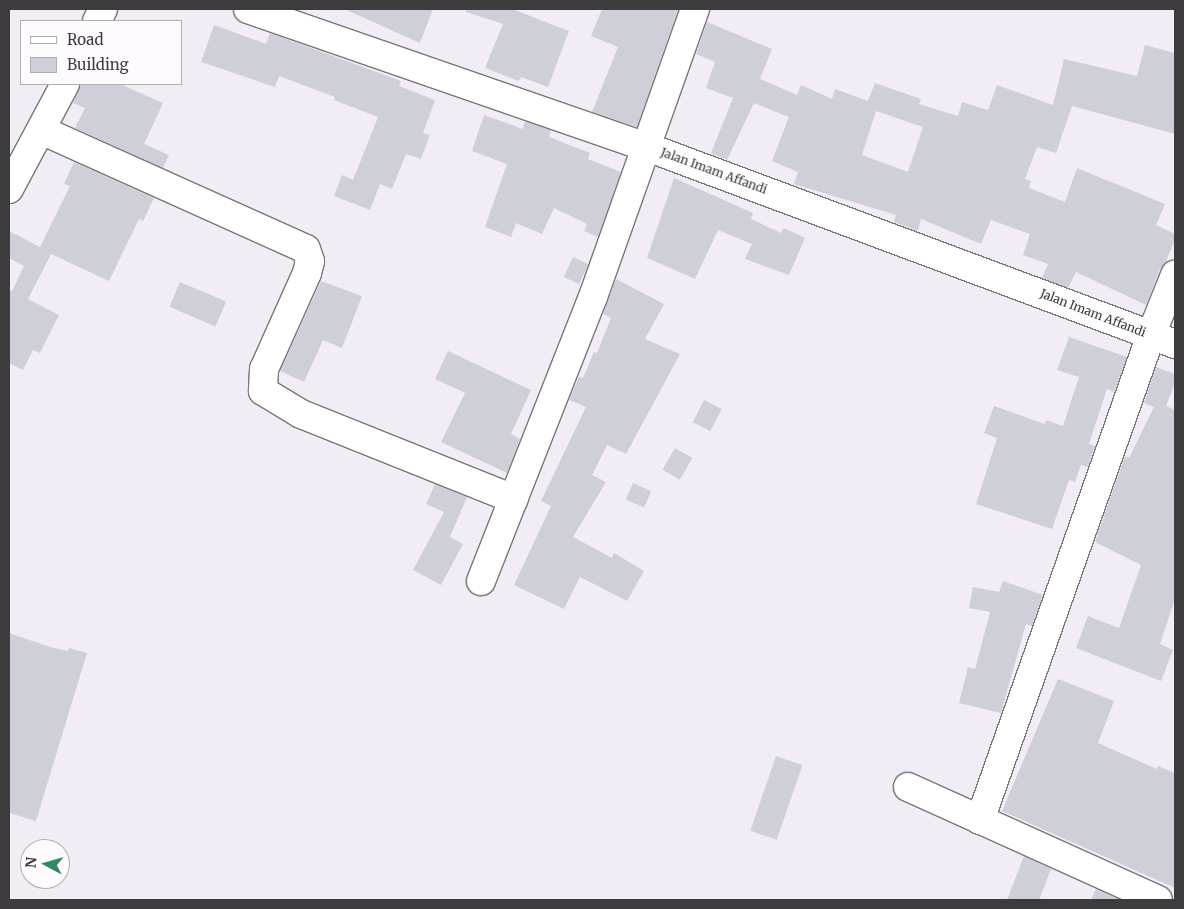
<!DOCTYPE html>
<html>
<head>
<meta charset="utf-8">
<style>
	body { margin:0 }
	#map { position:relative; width:1184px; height:909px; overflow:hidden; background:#f2edf4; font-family:Merriweather,serif }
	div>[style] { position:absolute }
	.building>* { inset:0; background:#cfcfd7; transform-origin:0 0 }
	.roads { filter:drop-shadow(1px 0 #7a757b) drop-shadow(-1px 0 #7a757b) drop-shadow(0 1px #7a757b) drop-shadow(0 -1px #7a757b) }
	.street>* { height:28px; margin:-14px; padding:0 14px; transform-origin:14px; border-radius:14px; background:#fff }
	.secondary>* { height:28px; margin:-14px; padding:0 14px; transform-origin:14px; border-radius:14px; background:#fff }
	span { translate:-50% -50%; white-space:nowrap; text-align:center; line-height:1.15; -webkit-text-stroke:4px #fefbfe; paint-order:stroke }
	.street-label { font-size:12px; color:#3e3b3e }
	.frame { position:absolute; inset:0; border:10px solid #3e3b3e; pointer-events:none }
	.legend { position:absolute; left:20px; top:20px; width:162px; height:65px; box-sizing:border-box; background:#fefbfe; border:1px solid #b1aeb1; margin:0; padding:6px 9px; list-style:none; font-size:15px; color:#3e3b3e }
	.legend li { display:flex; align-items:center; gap:10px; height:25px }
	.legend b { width:25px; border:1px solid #b1aeb1 }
	.north { position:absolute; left:20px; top:839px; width:50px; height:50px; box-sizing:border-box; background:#fefbfe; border:1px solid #b1aeb1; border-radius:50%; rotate:276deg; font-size:14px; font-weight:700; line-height:20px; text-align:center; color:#3e3b3e }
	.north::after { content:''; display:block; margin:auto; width:18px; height:22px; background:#2e8c63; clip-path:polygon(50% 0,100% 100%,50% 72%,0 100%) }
</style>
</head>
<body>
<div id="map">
	<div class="building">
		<div style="clip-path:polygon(344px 9px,433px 9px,420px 43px)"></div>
		<div style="clip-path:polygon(466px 9px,512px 9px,569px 31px,548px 87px,521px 77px,519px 81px,485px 68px,503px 24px,466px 12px)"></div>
		<div style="clip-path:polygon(602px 9px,678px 10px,637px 127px,592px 112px,618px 47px,591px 36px)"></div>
		<div style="clip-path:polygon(evenodd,707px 22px,772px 49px,760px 79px,797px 95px,801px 85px,832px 99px,835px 89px,868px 101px,875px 83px,921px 99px,919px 104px,958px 116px,962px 102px,988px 110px,997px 85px,1053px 105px,1064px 59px,1137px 76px,1145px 45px,1175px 53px,1175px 134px,1072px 106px,1056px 153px,1037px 147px,1025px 179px,1031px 181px,1029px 188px,1065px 202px,1077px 168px,1165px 204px,1156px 225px,1175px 234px,1175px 240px,1166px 261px,1169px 261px,1160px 269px,1146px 305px,1076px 272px,1068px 288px,1042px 278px,1048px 264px,1023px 255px,1030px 234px,991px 220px,981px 244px,921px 219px,918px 231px,894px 222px,896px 215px,794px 184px,798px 172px,772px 161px,789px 117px,754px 103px,727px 160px,711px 153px,733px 98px,706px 88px,715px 62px,696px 54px,707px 22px,876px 111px,923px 127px,908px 172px,862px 155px,876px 111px)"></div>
		<div style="clip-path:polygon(214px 25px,266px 44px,270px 33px,401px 81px,399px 86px,435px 100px,423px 133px,430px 135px,421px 159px,406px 154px,392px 189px,380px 184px,370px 210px,334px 196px,342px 175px,353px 180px,378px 117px,334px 100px,335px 97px,279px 76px,275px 87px,201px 62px)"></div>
		<div style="clip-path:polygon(81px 84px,120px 84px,163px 103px,144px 144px,169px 155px,163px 168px,75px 128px,85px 108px,73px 103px)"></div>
		<div style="clip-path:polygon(484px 115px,523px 129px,525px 121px,551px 130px,549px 137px,590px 153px,588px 159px,621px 172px,598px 237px,584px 231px,587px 224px,554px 208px,542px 234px,516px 223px,511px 237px,485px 227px,507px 164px,472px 151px)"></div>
		<div style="clip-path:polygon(74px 162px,154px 198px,143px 221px,139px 219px,109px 281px,51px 254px,28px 299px,59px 315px,40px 353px,33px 350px,23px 370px,9px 363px,9px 289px,12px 291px,24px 266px,9px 258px,9px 231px,40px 247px,70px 186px,64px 184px)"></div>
		<div style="clip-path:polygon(674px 178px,753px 213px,751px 219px,781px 233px,784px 228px,805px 238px,789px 275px,745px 259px,752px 244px,718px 230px,695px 279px,647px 258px)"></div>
		<div style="left:573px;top:257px;width:17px;height:22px;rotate:25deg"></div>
		<div style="clip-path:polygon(616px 279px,664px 304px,645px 339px,680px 354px,626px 454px,607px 445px,592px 475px,606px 482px,573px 537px,612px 558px,614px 553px,644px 571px,627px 601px,580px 577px,564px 609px,514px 585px,551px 506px,541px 501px,586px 407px,569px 400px,579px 377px,583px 378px,594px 352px,597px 353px,611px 318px,603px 314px)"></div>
		<div style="clip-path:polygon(321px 281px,362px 296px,342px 348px,323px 340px,304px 382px,280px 371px)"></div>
		<div style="left:180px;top:282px;width:50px;height:27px;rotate:23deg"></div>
		<div style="clip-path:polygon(1069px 337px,1127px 357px,1114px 392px,1107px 389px,1089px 444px,1095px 446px,1088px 467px,1081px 465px,1075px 482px,1069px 480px,1052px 529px,976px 504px,997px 438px,984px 433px,994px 406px,1045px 424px,1046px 420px,1063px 426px,1079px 377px,1057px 370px)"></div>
		<div style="clip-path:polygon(448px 351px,531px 390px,511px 434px,520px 439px,507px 473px,441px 442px,465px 393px,435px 379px)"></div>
		<div style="clip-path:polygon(1156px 367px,1175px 374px,1175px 383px,1166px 406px,1175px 410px,1175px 599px,1160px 644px,1173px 650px,1161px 681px,1076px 648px,1088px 616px,1119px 628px,1141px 565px,1095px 542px,1125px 456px,1129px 458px,1154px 407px,1144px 403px)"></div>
		<div style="left:704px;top:400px;width:20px;height:25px;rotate:27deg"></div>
		<div style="left:675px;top:448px;width:20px;height:25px;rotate:30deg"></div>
		<div style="left:633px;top:483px;width:20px;height:18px;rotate:24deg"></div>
		<div style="clip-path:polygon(435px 484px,467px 497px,450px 537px,463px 544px,441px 585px,413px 570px,444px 512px,426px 504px)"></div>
		<div style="clip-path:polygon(1003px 581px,1043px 595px,1032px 626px,1026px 624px,1001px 713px,959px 703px,968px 667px,975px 669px,990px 612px,969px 608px,973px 587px,999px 592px)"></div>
		<div style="clip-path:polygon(9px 633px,50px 647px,68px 651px,69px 648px,87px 653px,36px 821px,9px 813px)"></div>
		<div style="clip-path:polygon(1058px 679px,1114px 701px,1098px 743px,1157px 769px,1158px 766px,1175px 773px,1175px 888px,1002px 811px)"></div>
		<div style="left:776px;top:756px;width:28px;height:79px;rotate:19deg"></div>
		<div style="clip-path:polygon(1024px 856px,1051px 869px,1039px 900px,1007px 900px)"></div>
		<div style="clip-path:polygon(1096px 889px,1121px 900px,1091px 900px)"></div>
	</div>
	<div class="roads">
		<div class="street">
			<div style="left:41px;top:130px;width:290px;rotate:24.2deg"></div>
			<div style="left:306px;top:249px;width:13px;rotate:72deg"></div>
			<div style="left:310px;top:261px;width:12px;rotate:104deg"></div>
			<div style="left:307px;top:273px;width:105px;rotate:114.1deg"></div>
			<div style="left:264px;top:369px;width:22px;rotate:93deg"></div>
			<div style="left:263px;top:391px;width:44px;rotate:31.2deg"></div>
			<div style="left:301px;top:414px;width:229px;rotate:21.8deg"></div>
			<div style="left:481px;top:581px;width:305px;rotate:-68.5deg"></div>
			<div style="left:593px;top:297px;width:306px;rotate:-70.5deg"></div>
			<div style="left:908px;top:787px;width:274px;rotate:24.3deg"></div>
			<div style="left:980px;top:820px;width:514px;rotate:-70.58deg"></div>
			<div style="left:1151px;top:335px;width:65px;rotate:-68.2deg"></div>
		</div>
		<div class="secondary">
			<div style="left:248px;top:9px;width:422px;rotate:19.1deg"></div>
			<div style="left:647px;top:147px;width:564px;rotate:20.46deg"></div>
			<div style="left:97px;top:21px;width:13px;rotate:-63deg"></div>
			<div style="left:9px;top:189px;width:119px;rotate:-61.9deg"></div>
		</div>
	</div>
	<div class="street-label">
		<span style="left:714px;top:171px;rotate:20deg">Jalan Imam Affandi</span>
		<span style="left:1093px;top:313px;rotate:21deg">Jalan Imam Affandi</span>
	</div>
	<div class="frame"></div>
	<ul class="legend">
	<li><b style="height:6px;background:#fff"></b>Road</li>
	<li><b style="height:14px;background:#cfcfd7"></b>Building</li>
	</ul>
	<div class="north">N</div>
</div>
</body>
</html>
